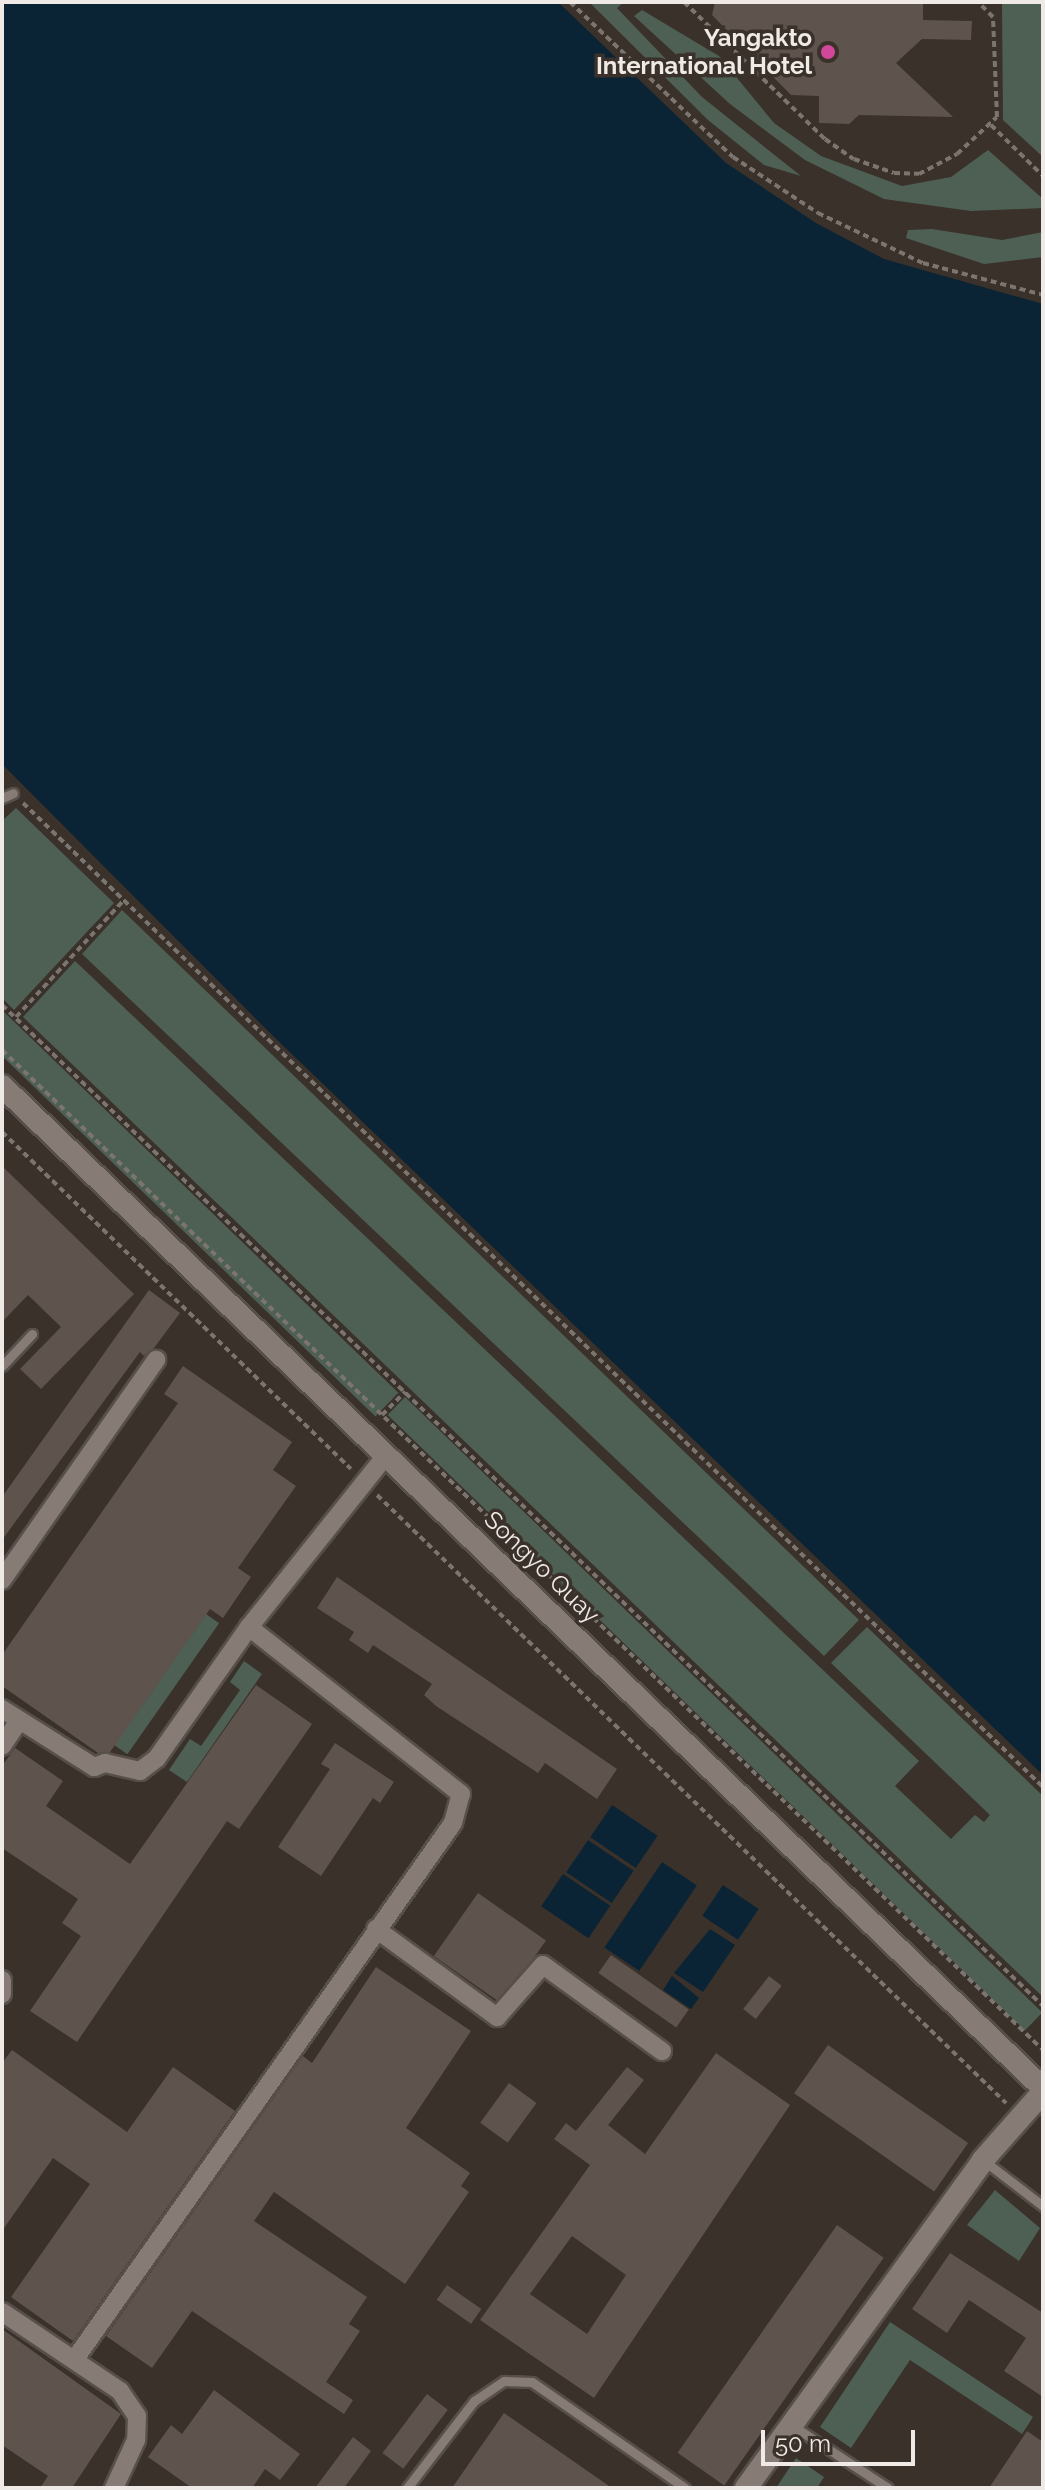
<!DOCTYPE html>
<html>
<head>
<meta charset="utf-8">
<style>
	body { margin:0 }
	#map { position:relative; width:1045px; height:2490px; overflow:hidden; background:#3a312b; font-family:Raleway,sans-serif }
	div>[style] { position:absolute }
	.green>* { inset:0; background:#4e5f54; transform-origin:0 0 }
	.water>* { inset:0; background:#0a2435; transform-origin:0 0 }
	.building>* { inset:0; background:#5e534d; transform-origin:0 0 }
	.path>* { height:4px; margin-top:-2px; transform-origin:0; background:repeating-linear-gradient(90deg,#7c746f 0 6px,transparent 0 10px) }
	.roads { filter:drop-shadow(2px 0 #574f4a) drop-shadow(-2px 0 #574f4a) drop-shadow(0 2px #574f4a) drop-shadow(0 -2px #574f4a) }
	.service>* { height:9px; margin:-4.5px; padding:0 4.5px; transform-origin:4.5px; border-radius:4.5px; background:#877c75 }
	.minor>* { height:18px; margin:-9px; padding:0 9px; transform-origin:9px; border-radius:9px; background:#877c75 }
	.tertiary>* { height:22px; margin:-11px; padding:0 11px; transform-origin:11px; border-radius:11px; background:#877c75 }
	.secondary>* { height:22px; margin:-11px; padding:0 11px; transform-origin:11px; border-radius:11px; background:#877c75 }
	.dots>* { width:22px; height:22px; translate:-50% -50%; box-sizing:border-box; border:4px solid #3a312b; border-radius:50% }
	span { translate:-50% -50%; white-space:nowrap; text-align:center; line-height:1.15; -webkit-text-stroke:7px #3a312b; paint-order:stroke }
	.poi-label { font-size:24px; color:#f0eae6; font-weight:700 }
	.right { translate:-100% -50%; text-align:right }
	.street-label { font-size:24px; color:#f0eae6 }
	.frame { position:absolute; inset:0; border:4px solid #f0eae6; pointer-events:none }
	.scale { position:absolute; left:761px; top:2430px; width:154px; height:36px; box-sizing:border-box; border:4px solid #f0eae6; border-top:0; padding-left:10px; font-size:24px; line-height:28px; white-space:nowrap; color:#f0eae6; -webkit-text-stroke:6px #3a312b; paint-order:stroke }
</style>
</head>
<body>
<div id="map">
	<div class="green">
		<div style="clip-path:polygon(589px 2px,624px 2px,617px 8px,702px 97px,801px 176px,764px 165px,708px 120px)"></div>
		<div style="clip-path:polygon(1043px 2px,1043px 157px,1003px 120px,1002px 4px)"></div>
		<div style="clip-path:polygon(642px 10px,719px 56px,774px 123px,821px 156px,902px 186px,951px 177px,988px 150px,1043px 199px,1043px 208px,971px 211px,884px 199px,805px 160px,730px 104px,634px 16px)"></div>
		<div style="clip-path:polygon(932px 229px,1002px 240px,1043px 232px,1043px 257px,984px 264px,906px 238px,908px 230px)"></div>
		<div style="clip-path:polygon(16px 808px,114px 903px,14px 1010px,2px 998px,2px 821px)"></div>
		<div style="clip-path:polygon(122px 910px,859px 1620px,824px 1656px,82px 954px)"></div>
		<div style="clip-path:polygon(75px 961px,919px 1761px,895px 1786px,951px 1839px,975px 1815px,984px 1822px,990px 1815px,831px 1663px,867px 1627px,1043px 1796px,1043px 1997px,23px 1017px)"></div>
		<div style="left:2px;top:1010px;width:551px;height:33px;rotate:44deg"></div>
		<div style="left:405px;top:1397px;width:886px;height:25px;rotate:44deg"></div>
		<div style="left:206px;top:1614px;width:16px;height:160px;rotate:35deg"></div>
		<div style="clip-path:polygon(244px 1661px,262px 1674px,187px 1782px,169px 1770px,190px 1739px,201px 1746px,240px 1690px,230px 1682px)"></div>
		<div style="clip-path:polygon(995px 2190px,1040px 2228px,1019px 2261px,967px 2225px)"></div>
		<div style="clip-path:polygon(890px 2322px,1033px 2417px,1022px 2434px,910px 2360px,851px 2448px,820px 2427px)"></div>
		<div style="clip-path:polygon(796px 2458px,824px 2477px,817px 2488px,776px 2488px)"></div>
	</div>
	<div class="water">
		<div style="clip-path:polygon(2px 2px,558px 2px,726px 163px,816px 223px,884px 259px,1043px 304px,1043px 1775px,271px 1034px,2px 764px)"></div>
		<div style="left:612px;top:1805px;width:55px;height:39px;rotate:34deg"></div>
		<div style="left:588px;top:1840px;width:55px;height:39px;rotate:34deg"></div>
		<div style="left:662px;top:1862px;width:42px;height:103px;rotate:34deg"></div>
		<div style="left:563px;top:1874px;width:57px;height:39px;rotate:34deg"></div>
		<div style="left:723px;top:1885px;width:43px;height:37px;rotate:34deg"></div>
		<div style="clip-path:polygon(710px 1929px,735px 1945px,703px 1992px,674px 1973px)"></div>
		<div style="clip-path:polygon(672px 1976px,699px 1998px,691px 2009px,663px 1990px)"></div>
	</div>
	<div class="building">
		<div style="clip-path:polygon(715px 2px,923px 2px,923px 20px,972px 21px,971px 40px,922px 39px,896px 63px,953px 117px,859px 115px,849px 124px,819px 123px,819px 96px,791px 95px,712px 15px)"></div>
		<div style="clip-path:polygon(2px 1166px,134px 1294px,41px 1389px,20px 1369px,61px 1327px,28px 1295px,2px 1322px)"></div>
		<div style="clip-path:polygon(149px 1290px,180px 1313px,154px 1348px,144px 1356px,140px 1352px,2px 1540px,2px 1497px)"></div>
		<div style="clip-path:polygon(183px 1366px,292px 1442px,273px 1470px,296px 1486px,238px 1568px,251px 1577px,223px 1618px,210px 1609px,110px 1752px,98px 1753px,2px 1686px,2px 1655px,178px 1403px,164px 1394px)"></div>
		<div style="clip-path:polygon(337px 1577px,617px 1769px,597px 1799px,545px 1763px,538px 1773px,436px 1706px,424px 1695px,432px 1684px,373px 1645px,368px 1653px,349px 1640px,354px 1632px,317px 1608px)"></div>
		<div style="clip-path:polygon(256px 1685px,312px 1724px,239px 1829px,227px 1821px,77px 2042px,30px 2011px,81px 1936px,62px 1923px,78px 1899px,2px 1848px,2px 1766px,15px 1748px,63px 1781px,46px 1806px,130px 1864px)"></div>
		<div style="clip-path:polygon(335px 1743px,394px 1782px,380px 1803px,373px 1798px,321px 1876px,278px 1847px,330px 1769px,321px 1764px)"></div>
		<div style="left:478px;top:1893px;width:83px;height:77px;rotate:35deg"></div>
		<div style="left:611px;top:1955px;width:95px;height:22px;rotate:35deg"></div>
		<div style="clip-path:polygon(376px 1967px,471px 2031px,406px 2128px,470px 2173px,461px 2186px,469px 2192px,405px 2284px,274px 2192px,254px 2221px,367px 2297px,349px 2324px,360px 2331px,326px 2382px,353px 2400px,344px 2414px,192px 2311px,152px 2368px,106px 2336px,303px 2056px,312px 2063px)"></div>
		<div style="left:769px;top:1976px;width:16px;height:42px;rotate:38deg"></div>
		<div style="left:828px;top:2045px;width:171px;height:59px;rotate:35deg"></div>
		<div style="clip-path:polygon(12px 2050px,127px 2132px,173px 2067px,235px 2111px,73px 2341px,11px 2297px,90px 2184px,53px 2158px,2px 2231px,2px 2063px)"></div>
		<div style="clip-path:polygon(evenodd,716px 2053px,790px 2105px,594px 2398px,480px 2320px,590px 2165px,554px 2139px,566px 2123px,576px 2131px,627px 2067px,644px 2080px,608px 2125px,645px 2154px,716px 2053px,572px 2236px,626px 2275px,587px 2334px,530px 2294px,572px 2236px)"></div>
		<div style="left:509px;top:2083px;width:34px;height:49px;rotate:36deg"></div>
		<div style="left:837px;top:2225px;width:57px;height:278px;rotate:35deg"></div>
		<div style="clip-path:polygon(950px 2253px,1043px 2313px,1043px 2397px,1004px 2371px,1026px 2338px,969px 2300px,947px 2333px,912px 2309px)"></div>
		<div style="left:447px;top:2285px;width:42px;height:18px;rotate:35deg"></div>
		<div style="clip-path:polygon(2px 2329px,121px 2414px,72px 2488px,40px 2488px,48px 2476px,2px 2445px)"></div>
		<div style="clip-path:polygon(214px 2390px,300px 2454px,280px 2480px,265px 2469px,252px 2488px,192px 2488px,148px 2457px,171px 2425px,182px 2434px)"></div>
		<div style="left:427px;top:2394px;width:26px;height:74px;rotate:37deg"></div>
		<div style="clip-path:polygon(504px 2413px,612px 2488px,452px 2488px)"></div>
		<div style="clip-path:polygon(1027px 2431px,1043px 2442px,1043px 2488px,989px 2488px)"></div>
		<div style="clip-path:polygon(353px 2437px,371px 2451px,344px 2488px,315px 2488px)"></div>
	</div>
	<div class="path">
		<div style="left:570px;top:2px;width:225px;rotate:43.6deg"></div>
		<div style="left:733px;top:157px;width:102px;rotate:33.4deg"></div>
		<div style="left:818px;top:213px;width:116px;rotate:25.5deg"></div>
		<div style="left:923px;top:263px;width:124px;rotate:14.9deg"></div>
		<div style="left:684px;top:2px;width:197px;rotate:44.2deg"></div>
		<div style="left:825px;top:139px;width:35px;rotate:35deg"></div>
		<div style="left:854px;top:159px;width:42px;rotate:19.3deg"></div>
		<div style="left:894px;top:173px;width:25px;rotate:2deg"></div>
		<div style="left:919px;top:174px;width:43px;rotate:-27.8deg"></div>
		<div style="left:957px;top:154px;width:54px;rotate:-42.8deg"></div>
		<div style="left:997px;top:117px;width:100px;rotate:-92.3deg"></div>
		<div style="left:993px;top:17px;width:21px;rotate:-135deg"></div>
		<div style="left:991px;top:125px;width:73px;rotate:44.4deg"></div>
		<div style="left:23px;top:803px;width:1417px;rotate:43.97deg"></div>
		<div style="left:2px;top:1005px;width:1444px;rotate:43.88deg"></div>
		<div style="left:16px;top:1017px;width:158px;rotate:-47.3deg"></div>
		<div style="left:2px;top:1050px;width:1443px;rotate:43.85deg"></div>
		<div style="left:2px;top:1132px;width:485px;rotate:44deg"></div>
		<div style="left:382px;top:1415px;width:33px;rotate:-45deg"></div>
		<div style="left:377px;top:1495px;width:875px;rotate:44.03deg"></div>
	</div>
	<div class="roads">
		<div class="service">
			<div style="left:2px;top:798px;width:12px;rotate:-24deg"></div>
			<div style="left:2px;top:1366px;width:44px;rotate:-46.8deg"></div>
			<div style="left:983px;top:2160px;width:76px;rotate:37.5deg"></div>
			<div style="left:793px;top:2426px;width:113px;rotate:33.1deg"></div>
			<div style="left:407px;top:2488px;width:110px;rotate:-52.4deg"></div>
			<div style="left:474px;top:2401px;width:36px;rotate:-34deg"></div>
			<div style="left:504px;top:2381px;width:28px;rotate:2deg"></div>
			<div style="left:532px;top:2382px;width:186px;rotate:34.7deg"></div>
		</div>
		<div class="minor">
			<div style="left:2px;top:1580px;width:269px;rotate:-55deg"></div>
			<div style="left:2px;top:1709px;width:109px;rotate:32.2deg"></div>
			<div style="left:94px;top:1767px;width:12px;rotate:-20deg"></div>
			<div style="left:105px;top:1763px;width:36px;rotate:13deg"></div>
			<div style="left:140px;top:1771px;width:21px;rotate:-37deg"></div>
			<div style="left:157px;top:1758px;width:160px;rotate:-54.9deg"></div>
			<div style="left:249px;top:1627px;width:221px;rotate:-51.4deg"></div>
			<div style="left:2px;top:1746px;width:30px;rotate:-56deg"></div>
			<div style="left:376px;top:1929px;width:150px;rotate:36deg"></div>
			<div style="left:497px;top:2017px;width:69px;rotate:-48.5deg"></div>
			<div style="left:543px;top:1965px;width:147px;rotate:35.9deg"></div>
			<div style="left:2px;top:1980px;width:14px;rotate:90deg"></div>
			<div style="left:2px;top:2312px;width:142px;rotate:33.8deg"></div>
			<div style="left:120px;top:2391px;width:30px;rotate:56deg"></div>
			<div style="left:137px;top:2416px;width:24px;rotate:92deg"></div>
			<div style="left:136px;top:2440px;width:53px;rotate:114.6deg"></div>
			<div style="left:75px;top:2359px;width:656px;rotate:-54.81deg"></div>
			<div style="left:453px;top:1823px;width:30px;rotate:-75deg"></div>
			<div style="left:461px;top:1794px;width:270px;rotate:-141.8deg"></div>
		</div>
		<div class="tertiary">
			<div style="left:746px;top:2488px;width:405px;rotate:-54.1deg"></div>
			<div style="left:983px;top:2160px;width:91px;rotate:-48.6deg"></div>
		</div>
		<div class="secondary">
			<div style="left:2px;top:1086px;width:1445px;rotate:43.91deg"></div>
		</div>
	</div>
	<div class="dots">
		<div style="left:828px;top:52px;background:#d1479c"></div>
	</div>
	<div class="poi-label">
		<span class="right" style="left:812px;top:52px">Yangakto<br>International Hotel</span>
	</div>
	<div class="street-label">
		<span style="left:542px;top:1567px;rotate:44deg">Songyo Quay</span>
	</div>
	<div class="frame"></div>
	<div class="scale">50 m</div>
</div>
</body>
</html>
